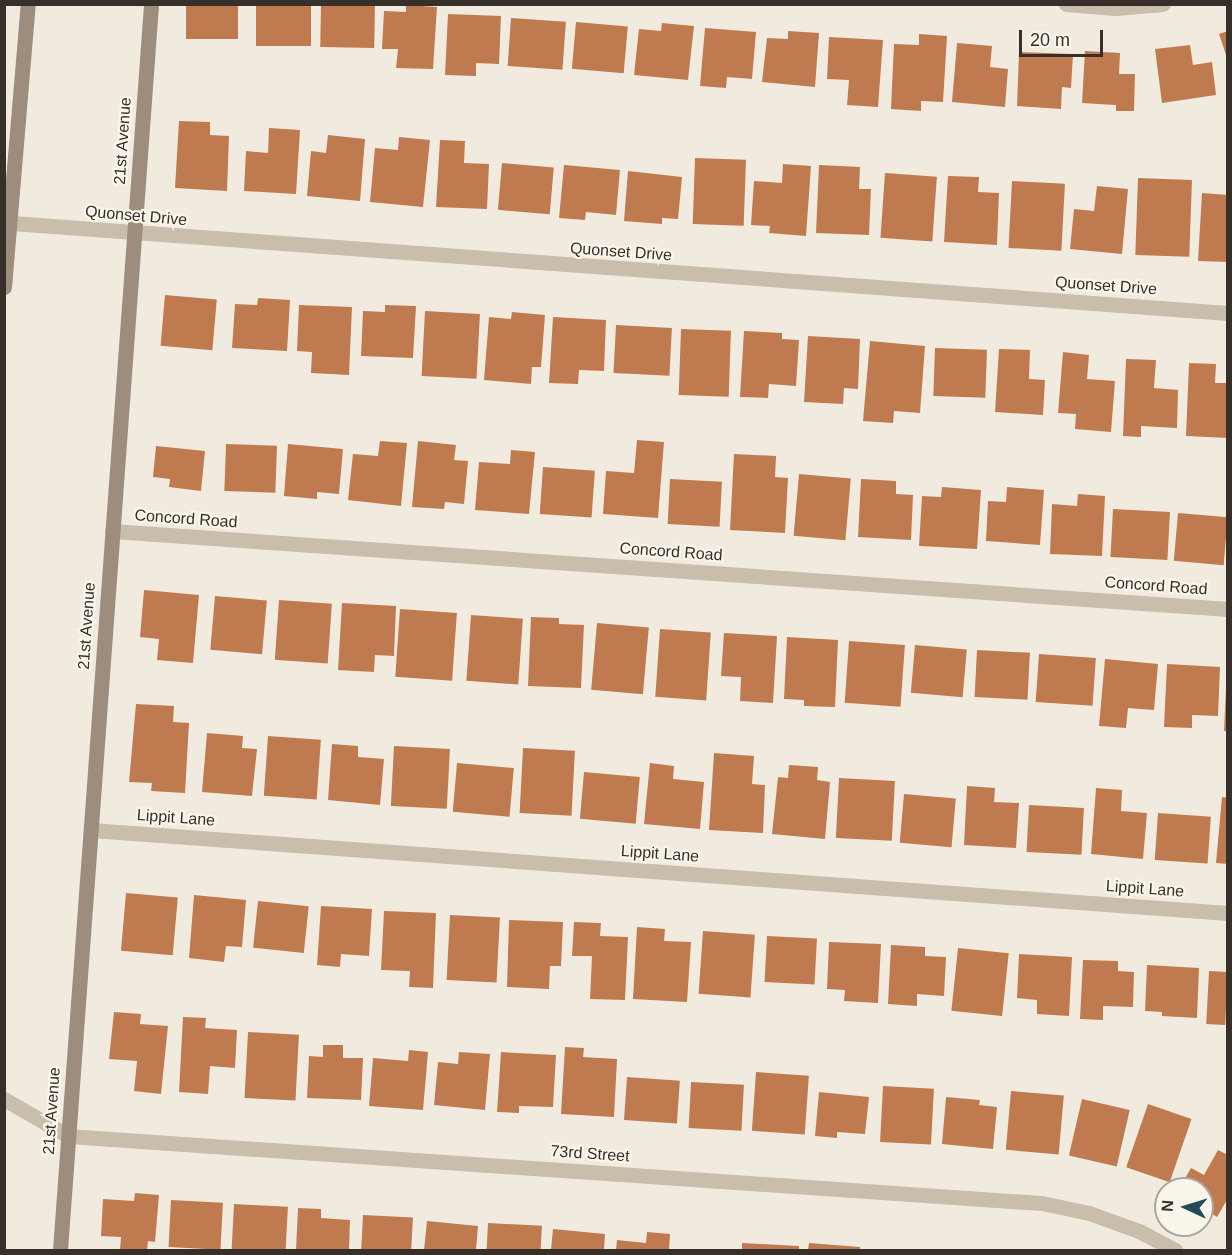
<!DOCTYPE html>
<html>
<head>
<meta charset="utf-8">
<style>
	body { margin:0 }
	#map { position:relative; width:1232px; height:1255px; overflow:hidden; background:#f1ebdf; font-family:Helvetica,sans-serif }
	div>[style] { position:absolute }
	.building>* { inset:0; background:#bf7b4f; transform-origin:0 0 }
	.street>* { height:15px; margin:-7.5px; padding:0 7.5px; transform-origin:7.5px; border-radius:7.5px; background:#c9bdab }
	.secondary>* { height:15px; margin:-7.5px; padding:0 7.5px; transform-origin:7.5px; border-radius:7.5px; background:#9c8d7c }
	span { translate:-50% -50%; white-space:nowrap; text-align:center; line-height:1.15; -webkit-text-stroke:4.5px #f9f5eb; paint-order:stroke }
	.street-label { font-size:16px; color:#37302a }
	.frame { position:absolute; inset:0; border:6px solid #37302a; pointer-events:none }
	.north { position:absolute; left:1154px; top:1177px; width:60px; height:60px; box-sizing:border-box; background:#f9f5eb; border:2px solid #aba69e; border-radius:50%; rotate:274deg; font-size:16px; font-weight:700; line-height:24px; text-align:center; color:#37302a }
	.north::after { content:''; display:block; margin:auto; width:21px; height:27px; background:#224b56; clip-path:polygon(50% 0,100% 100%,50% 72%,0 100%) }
	.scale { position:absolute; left:1019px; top:30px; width:84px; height:27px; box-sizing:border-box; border:3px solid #37302a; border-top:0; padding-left:8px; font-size:18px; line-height:21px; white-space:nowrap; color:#37302a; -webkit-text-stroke:4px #f9f5eb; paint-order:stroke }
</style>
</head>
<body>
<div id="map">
	<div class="building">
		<div style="left:186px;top:4px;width:52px;height:35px"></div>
		<div style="left:256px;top:4px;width:55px;height:42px"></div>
		<div style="left:321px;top:4px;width:54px;height:43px;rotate:1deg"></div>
		<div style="clip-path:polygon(406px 5px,437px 7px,433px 69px,396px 68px,398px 49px,382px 49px,384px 11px,406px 12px)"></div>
		<div style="clip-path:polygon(448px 14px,501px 16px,499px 64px,476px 63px,476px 76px,445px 75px)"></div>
		<div style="left:511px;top:18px;width:55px;height:48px;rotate:4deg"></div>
		<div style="left:576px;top:22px;width:52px;height:47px;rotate:5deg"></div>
		<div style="clip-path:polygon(662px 23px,694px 26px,688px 80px,634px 75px,639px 29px,661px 31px)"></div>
		<div style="clip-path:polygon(705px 28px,756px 32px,752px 79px,727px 77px,726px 88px,700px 86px)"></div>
		<div style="clip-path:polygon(788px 31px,819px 33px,815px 87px,762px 82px,767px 38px,788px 39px)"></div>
		<div style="clip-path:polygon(1228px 31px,1228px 58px,1227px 58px,1219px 34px)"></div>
		<div style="clip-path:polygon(919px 34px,947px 36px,943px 102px,921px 101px,921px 111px,891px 109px,894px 44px,919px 45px)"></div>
		<div style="clip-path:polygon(829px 37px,883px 40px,878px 107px,847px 105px,849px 80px,827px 79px)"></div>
		<div style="clip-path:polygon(957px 43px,992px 46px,990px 67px,1008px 69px,1005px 107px,952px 102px)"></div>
		<div style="clip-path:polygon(1190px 45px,1193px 65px,1212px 62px,1216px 95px,1162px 103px,1155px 49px)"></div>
		<div style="clip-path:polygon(1085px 51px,1120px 53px,1119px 74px,1135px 74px,1134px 111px,1116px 111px,1116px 105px,1082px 103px)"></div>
		<div style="clip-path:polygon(1019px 52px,1073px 54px,1071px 88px,1062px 87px,1061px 109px,1017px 106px)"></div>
		<div style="clip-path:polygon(179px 121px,210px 122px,210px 135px,229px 136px,227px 191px,175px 188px)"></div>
		<div style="clip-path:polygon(269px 128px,300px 130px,296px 194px,244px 191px,246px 151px,268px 153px)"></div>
		<div style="clip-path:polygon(328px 135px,365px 139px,360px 201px,307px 196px,311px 151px,326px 153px)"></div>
		<div style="clip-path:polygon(399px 137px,430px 140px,423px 207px,370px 202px,375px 148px,398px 150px)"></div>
		<div style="clip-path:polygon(440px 140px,465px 141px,464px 163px,489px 164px,487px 209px,436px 207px)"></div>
		<div style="left:695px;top:158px;width:51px;height:66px;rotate:2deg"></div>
		<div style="left:502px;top:163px;width:52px;height:47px;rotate:5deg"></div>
		<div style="clip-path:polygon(783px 164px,811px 166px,806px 236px,769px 233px,770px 226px,751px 225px,754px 181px,782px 183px)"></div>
		<div style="clip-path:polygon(564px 165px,620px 170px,616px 215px,586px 212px,585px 220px,559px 218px)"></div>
		<div style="clip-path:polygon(819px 165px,860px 167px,859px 189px,871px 189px,869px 235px,816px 233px)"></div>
		<div style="clip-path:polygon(628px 171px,682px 177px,678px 219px,662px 218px,662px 224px,624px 221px)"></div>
		<div style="left:885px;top:173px;width:52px;height:65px;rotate:4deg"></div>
		<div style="clip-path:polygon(948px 176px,979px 177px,978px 192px,999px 193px,997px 245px,944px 242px)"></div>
		<div style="left:1138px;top:178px;width:54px;height:77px;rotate:2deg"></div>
		<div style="left:1012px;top:181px;width:53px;height:67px;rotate:3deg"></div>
		<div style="clip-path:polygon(1097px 186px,1128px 189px,1122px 254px,1070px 249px,1074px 209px,1094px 211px)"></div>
		<div style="clip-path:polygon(1202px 193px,1228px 195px,1228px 262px,1198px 261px)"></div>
		<div style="left:165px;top:295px;width:52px;height:51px;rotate:5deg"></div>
		<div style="clip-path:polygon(258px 298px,290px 300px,287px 351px,232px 348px,235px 304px,257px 305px)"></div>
		<div style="clip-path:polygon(299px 305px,352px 307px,349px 375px,311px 373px,312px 352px,297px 351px)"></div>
		<div style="clip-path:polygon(385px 305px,416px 306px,413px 358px,361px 356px,363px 311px,385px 312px)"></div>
		<div style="left:425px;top:311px;width:55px;height:65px;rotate:3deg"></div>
		<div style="clip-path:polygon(512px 312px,545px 315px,541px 367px,532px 367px,531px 384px,484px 380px,489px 317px,511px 319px)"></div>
		<div style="clip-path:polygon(553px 317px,606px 320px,604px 371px,579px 370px,578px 384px,549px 383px)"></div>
		<div style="left:616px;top:325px;width:56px;height:48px;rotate:3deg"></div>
		<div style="left:681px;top:329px;width:50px;height:66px;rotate:2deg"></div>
		<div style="clip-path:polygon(744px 331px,782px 333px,782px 339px,799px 340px,796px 386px,769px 384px,768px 398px,740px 397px)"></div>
		<div style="clip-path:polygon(808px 336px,860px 339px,858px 389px,844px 388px,843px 404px,804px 402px)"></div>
		<div style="clip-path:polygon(870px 341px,925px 346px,920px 413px,894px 411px,893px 423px,863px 421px)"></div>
		<div style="left:935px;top:348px;width:52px;height:48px;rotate:2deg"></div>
		<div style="clip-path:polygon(999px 349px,1030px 350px,1029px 379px,1045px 380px,1043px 415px,995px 412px)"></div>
		<div style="clip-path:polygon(1063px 352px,1089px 355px,1087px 379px,1115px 381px,1111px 432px,1075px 429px,1076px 414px,1058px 413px)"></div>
		<div style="clip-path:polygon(1126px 359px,1156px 360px,1154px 388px,1178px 390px,1177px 428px,1141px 426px,1141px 437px,1123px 436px)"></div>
		<div style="clip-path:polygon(1189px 363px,1216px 364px,1215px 383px,1228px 383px,1228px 438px,1186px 436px)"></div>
		<div style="clip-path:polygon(637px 440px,664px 442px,658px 518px,603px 514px,606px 471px,634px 473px)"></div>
		<div style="clip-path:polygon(380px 441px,407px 443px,401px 506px,348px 500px,353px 454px,378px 456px)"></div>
		<div style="clip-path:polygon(418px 441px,456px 445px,454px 460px,468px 461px,464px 504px,445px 502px,444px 509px,412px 507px)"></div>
		<div style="left:226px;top:444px;width:51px;height:47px;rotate:2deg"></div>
		<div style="clip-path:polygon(288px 444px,343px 449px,339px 494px,317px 492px,317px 499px,284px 496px)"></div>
		<div style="clip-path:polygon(156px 446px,205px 451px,201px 491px,169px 487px,170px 479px,153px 477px)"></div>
		<div style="clip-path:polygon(511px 450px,535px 452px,529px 514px,475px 510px,479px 462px,510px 464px)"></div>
		<div style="clip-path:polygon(734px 454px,776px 456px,775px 477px,788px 478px,785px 533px,730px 530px)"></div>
		<div style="left:543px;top:467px;width:52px;height:47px;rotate:4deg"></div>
		<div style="left:799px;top:474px;width:52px;height:62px;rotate:5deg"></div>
		<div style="left:670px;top:479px;width:52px;height:45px;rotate:3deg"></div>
		<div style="clip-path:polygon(861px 479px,896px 481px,896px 494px,913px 495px,911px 540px,858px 537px)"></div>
		<div style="clip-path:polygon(942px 487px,981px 490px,977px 549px,919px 546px,922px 496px,941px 497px)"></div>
		<div style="clip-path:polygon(1007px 487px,1044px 490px,1040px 545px,986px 541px,988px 501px,1006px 502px)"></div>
		<div style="clip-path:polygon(1078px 494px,1105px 496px,1102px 556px,1050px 554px,1052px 504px,1077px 506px)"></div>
		<div style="left:1113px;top:509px;width:57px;height:48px;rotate:3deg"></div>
		<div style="left:1178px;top:513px;width:50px;height:48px;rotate:5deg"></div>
		<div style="clip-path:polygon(144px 590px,199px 595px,193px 663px,157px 660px,159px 639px,140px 637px)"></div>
		<div style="left:215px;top:596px;width:52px;height:54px;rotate:5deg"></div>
		<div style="left:279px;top:600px;width:53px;height:60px;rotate:4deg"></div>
		<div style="clip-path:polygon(342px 603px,396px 606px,394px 656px,375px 655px,374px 672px,338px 670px)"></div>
		<div style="left:400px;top:609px;width:57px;height:68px;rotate:4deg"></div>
		<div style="left:471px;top:615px;width:52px;height:66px;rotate:4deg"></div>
		<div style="clip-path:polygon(531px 617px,559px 618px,559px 624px,584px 625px,581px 688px,528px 686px)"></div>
		<div style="left:597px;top:623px;width:52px;height:67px;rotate:5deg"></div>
		<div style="left:660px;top:629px;width:51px;height:68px;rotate:4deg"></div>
		<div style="clip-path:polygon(724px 633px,777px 636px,773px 703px,740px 701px,741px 677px,721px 676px)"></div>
		<div style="clip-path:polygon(787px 637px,838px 640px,835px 707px,804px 706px,804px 700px,784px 699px)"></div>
		<div style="left:849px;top:641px;width:56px;height:62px;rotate:4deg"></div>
		<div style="left:915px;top:645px;width:52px;height:48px;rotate:5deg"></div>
		<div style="left:977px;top:650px;width:53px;height:47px;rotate:3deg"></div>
		<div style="left:1039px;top:654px;width:57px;height:48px;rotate:4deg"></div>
		<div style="clip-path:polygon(1105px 659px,1158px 664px,1154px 710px,1128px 708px,1126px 728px,1099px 726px)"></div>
		<div style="clip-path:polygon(1167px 664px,1220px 667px,1218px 716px,1192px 715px,1192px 728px,1164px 727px)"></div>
		<div style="clip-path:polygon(1226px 689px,1228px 690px,1228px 731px,1224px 731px)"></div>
		<div style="clip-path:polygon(136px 704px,174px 706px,173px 722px,189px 723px,185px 793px,151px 791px,152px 783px,129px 782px)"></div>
		<div style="clip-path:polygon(207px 733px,243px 736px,242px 748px,257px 749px,252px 796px,202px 792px)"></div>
		<div style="left:268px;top:736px;width:53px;height:60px;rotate:4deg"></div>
		<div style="clip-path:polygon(332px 744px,358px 746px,358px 757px,384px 759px,380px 805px,328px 800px)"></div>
		<div style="left:394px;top:746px;width:56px;height:60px;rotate:3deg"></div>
		<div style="left:523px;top:748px;width:52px;height:65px;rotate:3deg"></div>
		<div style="clip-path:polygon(714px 753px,754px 756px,752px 784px,765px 785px,763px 833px,709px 830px)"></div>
		<div style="left:457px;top:763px;width:57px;height:49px;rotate:5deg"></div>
		<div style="clip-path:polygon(650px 763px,674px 766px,673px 779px,704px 782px,700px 829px,644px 824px)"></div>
		<div style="clip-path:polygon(789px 765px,818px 767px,817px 780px,830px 782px,825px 839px,772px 834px,778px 777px,788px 778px)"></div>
		<div style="left:584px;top:772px;width:56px;height:47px;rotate:5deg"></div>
		<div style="left:839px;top:778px;width:56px;height:60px;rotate:3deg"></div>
		<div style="clip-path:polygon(967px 786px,995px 788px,994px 802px,1019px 803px,1016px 848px,964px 845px)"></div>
		<div style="clip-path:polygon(1096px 788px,1122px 790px,1121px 811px,1147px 813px,1143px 859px,1091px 854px)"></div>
		<div style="left:904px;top:794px;width:52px;height:49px;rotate:5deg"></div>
		<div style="clip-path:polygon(1222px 797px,1228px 798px,1228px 864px,1216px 863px)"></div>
		<div style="left:1029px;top:805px;width:55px;height:47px;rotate:3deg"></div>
		<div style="left:1158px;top:813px;width:53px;height:47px;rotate:4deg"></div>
		<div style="left:126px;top:893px;width:52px;height:58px;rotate:5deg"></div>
		<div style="clip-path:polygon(194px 895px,246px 900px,242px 947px,226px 946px,224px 962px,189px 958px)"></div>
		<div style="left:258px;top:901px;width:51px;height:47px;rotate:6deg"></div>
		<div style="clip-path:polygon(321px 906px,372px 909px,369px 956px,341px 954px,340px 967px,317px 965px)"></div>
		<div style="clip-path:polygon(384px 911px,436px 913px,433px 988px,409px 987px,410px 971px,381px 970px)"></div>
		<div style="left:450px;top:915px;width:50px;height:65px;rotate:3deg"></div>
		<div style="clip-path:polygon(509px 920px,563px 922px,561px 966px,550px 966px,549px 989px,507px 987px)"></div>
		<div style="clip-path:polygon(574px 922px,601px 923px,600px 936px,628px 937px,625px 1000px,590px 999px,592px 956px,572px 956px)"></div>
		<div style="clip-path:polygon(637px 927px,665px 929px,664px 941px,691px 942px,687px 1002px,633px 999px)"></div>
		<div style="left:703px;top:931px;width:52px;height:63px;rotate:4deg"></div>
		<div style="left:767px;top:936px;width:50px;height:46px;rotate:3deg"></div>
		<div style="clip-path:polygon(829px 942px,881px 944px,878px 1003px,844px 1001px,845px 990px,827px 989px)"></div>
		<div style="clip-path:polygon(891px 945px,925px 947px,925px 956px,946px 957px,944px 996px,917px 994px,917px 1006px,888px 1004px)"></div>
		<div style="left:958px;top:948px;width:51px;height:63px;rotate:6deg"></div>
		<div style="clip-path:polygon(1019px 954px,1072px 957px,1069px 1016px,1037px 1014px,1037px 1000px,1017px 998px)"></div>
		<div style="clip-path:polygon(1083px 960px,1118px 961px,1118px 971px,1134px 972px,1133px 1007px,1103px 1006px,1103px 1020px,1080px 1019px)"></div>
		<div style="clip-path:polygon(1147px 965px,1199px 968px,1197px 1018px,1162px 1016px,1162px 1012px,1145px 1011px)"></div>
		<div style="left:1209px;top:971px;width:19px;height:53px;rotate:3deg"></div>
		<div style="clip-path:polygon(114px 1012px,141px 1014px,140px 1024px,168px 1026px,161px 1094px,134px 1091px,137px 1061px,109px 1059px)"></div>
		<div style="clip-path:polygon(183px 1017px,206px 1018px,205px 1028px,237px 1030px,235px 1068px,210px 1066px,208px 1094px,179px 1092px)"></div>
		<div style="left:248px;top:1032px;width:51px;height:66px;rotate:3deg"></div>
		<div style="clip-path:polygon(323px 1045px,343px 1045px,343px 1058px,363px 1058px,361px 1100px,307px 1098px,309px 1056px,323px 1057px)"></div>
		<div style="clip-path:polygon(565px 1047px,584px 1048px,583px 1057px,617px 1059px,614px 1117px,561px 1114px)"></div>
		<div style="clip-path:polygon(409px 1050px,428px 1052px,423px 1110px,369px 1106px,373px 1058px,408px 1061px)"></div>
		<div style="clip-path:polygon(459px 1052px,490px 1054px,485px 1110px,434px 1105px,438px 1062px,458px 1064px)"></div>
		<div style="clip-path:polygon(501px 1052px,556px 1055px,553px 1107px,519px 1106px,519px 1113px,497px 1112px)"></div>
		<div style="left:756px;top:1072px;width:53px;height:59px;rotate:4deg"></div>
		<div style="left:627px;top:1077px;width:53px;height:43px;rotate:4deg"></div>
		<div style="left:691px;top:1082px;width:53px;height:46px;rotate:3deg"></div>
		<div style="left:883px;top:1086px;width:51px;height:56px;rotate:3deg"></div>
		<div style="left:1011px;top:1091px;width:53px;height:59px;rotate:5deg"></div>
		<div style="clip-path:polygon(819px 1092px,869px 1097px,865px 1134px,837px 1132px,837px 1138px,815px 1136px)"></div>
		<div style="clip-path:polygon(946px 1097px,980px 1100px,979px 1105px,997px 1107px,993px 1149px,942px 1144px)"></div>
		<div style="left:1082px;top:1099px;width:49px;height:58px;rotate:13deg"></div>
		<div style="left:1148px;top:1104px;width:46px;height:67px;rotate:19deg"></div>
		<div style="clip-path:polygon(1218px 1150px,1228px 1155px,1228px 1198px,1217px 1217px,1202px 1208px,1202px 1189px,1179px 1189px,1191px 1168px,1204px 1175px)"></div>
		<div style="clip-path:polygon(135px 1193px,159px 1195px,155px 1242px,148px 1241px,147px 1250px,120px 1250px,121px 1237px,101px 1236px,103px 1199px,134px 1201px)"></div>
		<div style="left:171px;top:1200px;width:52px;height:47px;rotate:3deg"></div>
		<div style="left:234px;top:1204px;width:54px;height:46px;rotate:3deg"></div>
		<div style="clip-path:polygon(298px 1208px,321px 1209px,321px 1218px,350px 1220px,349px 1250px,296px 1250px)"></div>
		<div style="left:363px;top:1215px;width:50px;height:35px;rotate:3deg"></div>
		<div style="clip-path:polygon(427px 1221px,478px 1226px,476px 1250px,424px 1250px)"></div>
		<div style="left:488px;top:1223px;width:54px;height:27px;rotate:3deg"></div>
		<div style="clip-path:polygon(553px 1229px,605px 1234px,604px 1250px,551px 1250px)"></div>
		<div style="clip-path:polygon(647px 1232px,670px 1234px,669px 1250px,616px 1250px,617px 1240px,646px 1243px)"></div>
		<div style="clip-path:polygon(742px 1243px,799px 1246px,799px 1250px,742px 1250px)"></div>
		<div style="clip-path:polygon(809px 1243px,860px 1247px,860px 1250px,808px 1250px)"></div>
	</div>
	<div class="street">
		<div style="left:1066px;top:4px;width:49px;rotate:4.7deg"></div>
		<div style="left:1115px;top:8px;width:48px;rotate:-4.8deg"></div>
		<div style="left:12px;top:223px;width:1219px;rotate:4.23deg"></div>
		<div style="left:112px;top:531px;width:1119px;rotate:4deg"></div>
		<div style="left:91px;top:830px;width:1140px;rotate:4.18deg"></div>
		<div style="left:4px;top:1099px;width:74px;rotate:30deg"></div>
		<div style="left:68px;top:1136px;width:976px;rotate:3.94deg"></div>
		<div style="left:1042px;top:1203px;width:48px;rotate:12deg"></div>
		<div style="left:1089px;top:1213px;width:53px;rotate:19.8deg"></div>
		<div style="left:1139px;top:1231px;width:41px;rotate:27.8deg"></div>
	</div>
	<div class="secondary">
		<div style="left:4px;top:287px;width:284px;rotate:-85.2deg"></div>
		<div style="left:60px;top:1250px;width:1249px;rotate:-85.82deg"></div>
	</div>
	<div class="street-label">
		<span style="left:123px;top:141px;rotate:-86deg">21st Avenue</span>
		<span style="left:136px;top:216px;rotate:5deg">Quonset Drive</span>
		<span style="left:621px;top:252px;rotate:4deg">Quonset Drive</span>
		<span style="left:1106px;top:286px;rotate:4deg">Quonset Drive</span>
		<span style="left:186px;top:519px;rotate:4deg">Concord Road</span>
		<span style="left:671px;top:552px;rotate:4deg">Concord Road</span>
		<span style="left:1156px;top:586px;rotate:4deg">Concord Road</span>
		<span style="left:87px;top:626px;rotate:-86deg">21st Avenue</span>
		<span style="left:176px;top:818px;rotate:4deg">Lippit Lane</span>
		<span style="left:660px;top:854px;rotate:4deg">Lippit Lane</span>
		<span style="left:1145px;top:889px;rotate:4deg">Lippit Lane</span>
		<span style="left:52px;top:1111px;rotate:-86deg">21st Avenue</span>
		<span style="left:590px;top:1154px;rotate:4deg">73rd Street</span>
	</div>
	<div class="frame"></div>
	<div class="north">N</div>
	<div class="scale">20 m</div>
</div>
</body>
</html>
